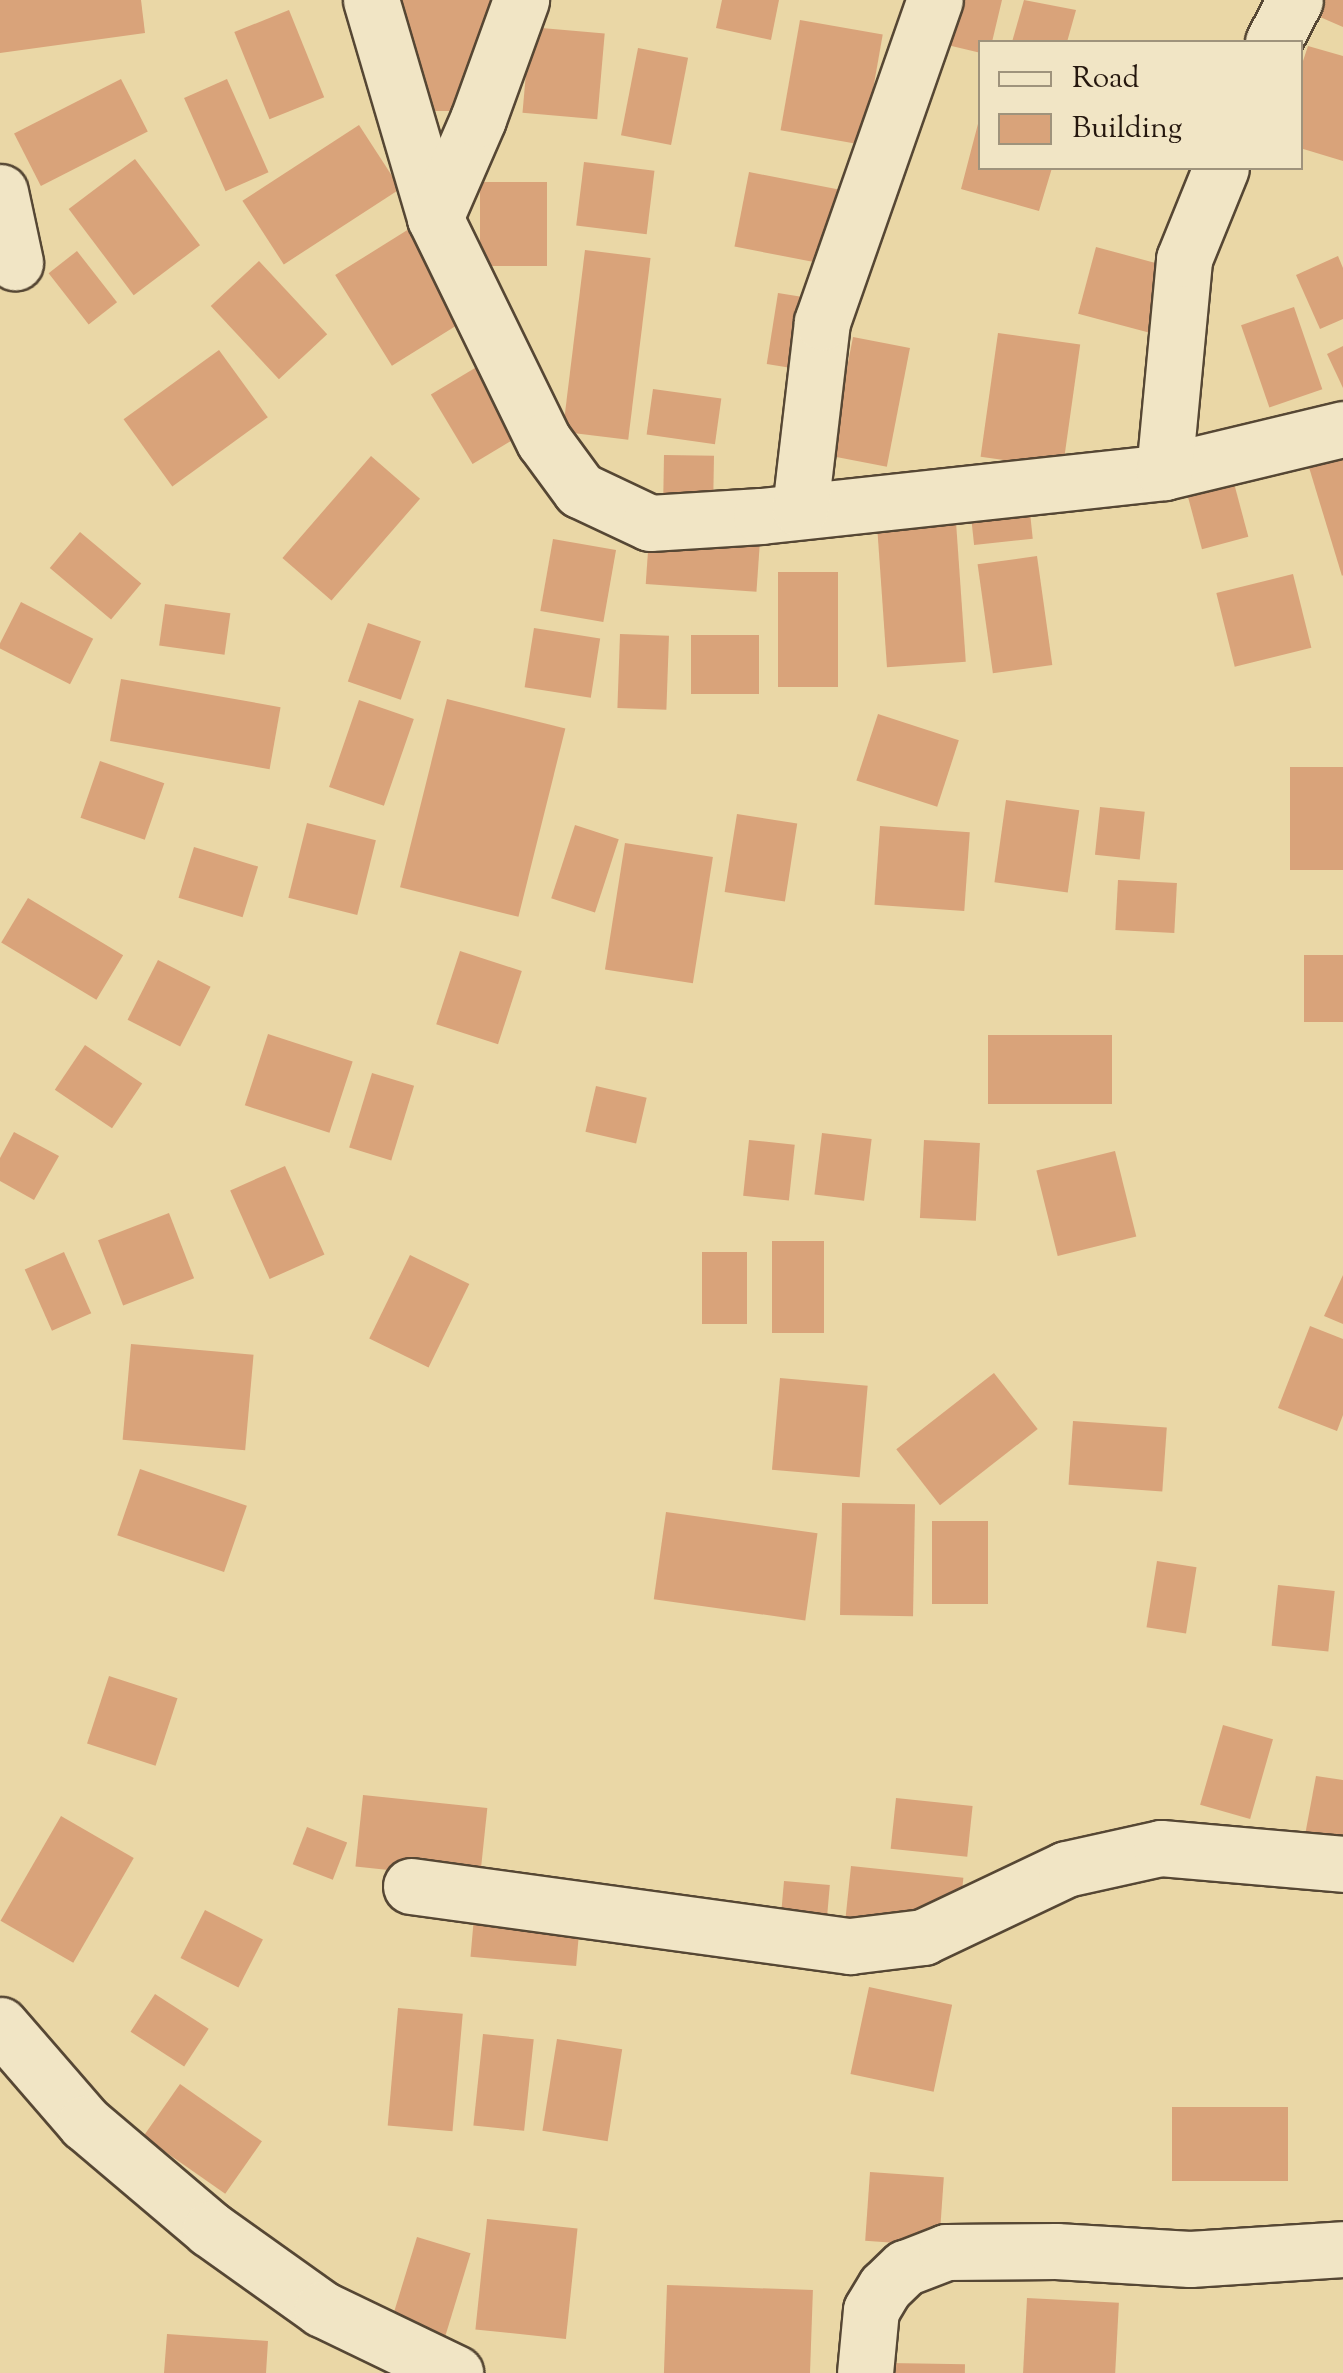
<!DOCTYPE html>
<html>
<head>
<meta charset="utf-8">
<style>
	body { margin:0 }
	#map { position:relative; width:1343px; height:2373px; overflow:hidden; background:#ead7a6; font-family:"Sorts Mill Goudy",serif }
	div>[style] { position:absolute }
	.building>* { inset:0; background:#d9a37a; transform-origin:0 0 }
	.roads { filter:drop-shadow(2px 0 #564734) drop-shadow(-2px 0 #564734) drop-shadow(0 2px #564734) drop-shadow(0 -2px #564734) }
	.minor>* { height:55px; margin:-27.5px; padding:0 27.5px; transform-origin:27.5px; border-radius:27.5px; background:#f1e5c5 }
	span { translate:-50% -50%; white-space:nowrap; text-align:center; line-height:1.15; -webkit-text-stroke:8px #f1e5c5; paint-order:stroke }
	.legend { position:absolute; left:978px; top:40px; width:325px; height:130px; box-sizing:border-box; background:#f1e5c5; border:2px solid #9f937c; margin:0; padding:12px 18px; list-style:none; font-size:30px; color:#25170e }
	.legend li { display:flex; align-items:center; gap:20px; height:50px }
	.legend b { width:50px; border:2px solid #9f937c }
</style>
</head>
<body>
<div id="map">
	<div class="building">
		<div style="clip-path:polygon(0 0,141px 0,145px 33px,0 53px)"></div>
		<div style="clip-path:polygon(397px 0,506px 0,470px 111px,433px 111px)"></div>
		<div style="clip-path:polygon(722px 0,779px 0,771px 40px,716px 28px)"></div>
		<div style="clip-path:polygon(949px 0,1002px 0,992px 42px,981px 42px,981px 53px,939px 43px)"></div>
		<div style="clip-path:polygon(1024px 0,1076px 10px,1067px 42px,1012px 42px)"></div>
		<div style="clip-path:polygon(1320px 0,1343px 0,1343px 27px,1313px 14px)"></div>
		<div style="left:289px;top:10px;width:94px;height:59px;rotate:68deg"></div>
		<div style="left:800px;top:20px;width:84px;height:112px;rotate:10deg"></div>
		<div style="left:530px;top:27px;width:75px;height:86px;rotate:5deg"></div>
		<div style="clip-path:polygon(1308px 46px,1343px 56px,1343px 161px,1300px 148px,1300px 70px)"></div>
		<div style="left:638px;top:48px;width:51px;height:89px;rotate:11deg"></div>
		<div style="left:121px;top:79px;width:59px;height:120px;rotate:63deg"></div>
		<div style="left:227px;top:79px;width:102px;height:47px;rotate:66deg"></div>
		<div style="clip-path:polygon(979px 120px,981px 168px,1052px 168px,1039px 211px,961px 189px)"></div>
		<div style="left:359px;top:125px;width:76px;height:139px;rotate:57deg"></div>
		<div style="left:135px;top:159px;width:108px;height:83px;rotate:53deg"></div>
		<div style="left:584px;top:162px;width:71px;height:64px;rotate:7deg"></div>
		<div style="left:749px;top:172px;width:94px;height:76px;rotate:11deg"></div>
		<div style="left:547px;top:182px;width:84px;height:67px;rotate:90deg"></div>
		<div style="left:409px;top:229px;width:107px;height:87px;rotate:58deg"></div>
		<div style="left:1096px;top:247px;width:74px;height:69px;rotate:15deg"></div>
		<div style="left:585px;top:250px;width:66px;height:183px;rotate:7deg"></div>
		<div style="left:77px;top:251px;width:65px;height:36px;rotate:52deg"></div>
		<div style="clip-path:polygon(1338px 256px,1343px 268px,1343px 319px,1320px 329px,1296px 275px)"></div>
		<div style="left:259px;top:261px;width:100px;height:66px;rotate:47deg"></div>
		<div style="left:778px;top:293px;width:36px;height:72px;rotate:9deg"></div>
		<div style="left:1294px;top:307px;width:87px;height:56px;rotate:71deg"></div>
		<div style="left:998px;top:333px;width:83px;height:125px;rotate:8deg"></div>
		<div style="left:853px;top:337px;width:58px;height:121px;rotate:11deg"></div>
		<div style="clip-path:polygon(1343px 346px,1343px 388px,1327px 354px)"></div>
		<div style="left:219px;top:350px;width:83px;height:118px;rotate:54deg"></div>
		<div style="left:490px;top:359px;width:81px;height:69px;rotate:59deg"></div>
		<div style="left:653px;top:389px;width:69px;height:46px;rotate:8deg"></div>
		<div style="clip-path:polygon(1343px 453px,1343px 575px,1342px 576px,1308px 464px)"></div>
		<div style="left:664px;top:455px;width:50px;height:41px;rotate:1deg"></div>
		<div style="left:371px;top:456px;width:65px;height:135px;rotate:41deg"></div>
		<div style="left:1231px;top:472px;width:67px;height:48px;rotate:75deg"></div>
		<div style="left:1029px;top:503px;width:36px;height:59px;rotate:84deg"></div>
		<div style="left:956px;top:522px;width:140px;height:79px;rotate:86deg"></div>
		<div style="left:80px;top:532px;width:80px;height:47px;rotate:40deg"></div>
		<div style="left:649px;top:537px;width:111px;height:47px;rotate:4deg"></div>
		<div style="left:553px;top:539px;width:64px;height:73px;rotate:10deg"></div>
		<div style="left:1037px;top:556px;width:110px;height:60px;rotate:82deg"></div>
		<div style="left:838px;top:572px;width:115px;height:60px;rotate:90deg"></div>
		<div style="left:1293px;top:574px;width:76px;height:79px;rotate:76deg"></div>
		<div style="left:21px;top:602px;width:81px;height:51px;rotate:27deg"></div>
		<div style="left:165px;top:604px;width:66px;height:42px;rotate:8deg"></div>
		<div style="left:368px;top:623px;width:56px;height:62px;rotate:19deg"></div>
		<div style="left:534px;top:628px;width:67px;height:60px;rotate:9deg"></div>
		<div style="left:620px;top:634px;width:49px;height:74px;rotate:2deg"></div>
		<div style="left:759px;top:635px;width:59px;height:68px;rotate:90deg"></div>
		<div style="left:121px;top:679px;width:162px;height:63px;rotate:10deg"></div>
		<div style="left:447px;top:699px;width:122px;height:194px;rotate:14deg"></div>
		<div style="left:359px;top:700px;width:58px;height:92px;rotate:19deg"></div>
		<div style="left:878px;top:714px;width:85px;height:70px;rotate:18deg"></div>
		<div style="left:100px;top:761px;width:68px;height:60px;rotate:19deg"></div>
		<div style="left:1290px;top:767px;width:53px;height:103px"></div>
		<div style="left:1006px;top:800px;width:74px;height:83px;rotate:8deg"></div>
		<div style="left:1100px;top:807px;width:45px;height:48px;rotate:6deg"></div>
		<div style="left:737px;top:814px;width:61px;height:79px;rotate:9deg"></div>
		<div style="left:307px;top:823px;width:71px;height:77px;rotate:14deg"></div>
		<div style="left:575px;top:825px;width:46px;height:77px;rotate:18deg"></div>
		<div style="left:880px;top:826px;width:90px;height:79px;rotate:4deg"></div>
		<div style="left:625px;top:843px;width:89px;height:128px;rotate:9deg"></div>
		<div style="left:194px;top:847px;width:67px;height:53px;rotate:17deg"></div>
		<div style="left:1118px;top:880px;width:59px;height:50px;rotate:3deg"></div>
		<div style="left:28px;top:898px;width:111px;height:52px;rotate:31deg"></div>
		<div style="left:460px;top:951px;width:65px;height:77px;rotate:18deg"></div>
		<div style="left:1343px;top:955px;width:67px;height:39px;rotate:90deg"></div>
		<div style="left:158px;top:960px;width:59px;height:67px;rotate:27deg"></div>
		<div style="left:268px;top:1034px;width:89px;height:75px;rotate:18deg"></div>
		<div style="left:988px;top:1035px;width:124px;height:69px"></div>
		<div style="left:85px;top:1045px;width:69px;height:54px;rotate:34deg"></div>
		<div style="left:372px;top:1073px;width:44px;height:78px;rotate:17deg"></div>
		<div style="left:596px;top:1086px;width:52px;height:47px;rotate:13deg"></div>
		<div style="clip-path:polygon(14px 1132px,59px 1156px,34px 1200px,0 1181px,0 1158px)"></div>
		<div style="left:822px;top:1133px;width:50px;height:62px;rotate:7deg"></div>
		<div style="left:749px;top:1140px;width:46px;height:56px;rotate:6deg"></div>
		<div style="left:924px;top:1140px;width:56px;height:78px;rotate:3deg"></div>
		<div style="left:1115px;top:1151px;width:88px;height:81px;rotate:76deg"></div>
		<div style="left:285px;top:1166px;width:97px;height:60px;rotate:66deg"></div>
		<div style="left:169px;top:1213px;width:70px;height:76px;rotate:69deg"></div>
		<div style="left:772px;top:1241px;width:52px;height:92px"></div>
		<div style="left:64px;top:1252px;width:67px;height:43px;rotate:66deg"></div>
		<div style="left:702px;top:1252px;width:45px;height:72px"></div>
		<div style="left:410px;top:1255px;width:66px;height:93px;rotate:26deg"></div>
		<div style="clip-path:polygon(1343px 1275px,1343px 1324px,1324px 1316px)"></div>
		<div style="clip-path:polygon(1310px 1326px,1343px 1339px,1343px 1415px,1337px 1431px,1278px 1408px)"></div>
		<div style="left:131px;top:1344px;width:123px;height:96px;rotate:5deg"></div>
		<div style="left:994px;top:1373px;width:71px;height:124px;rotate:52deg"></div>
		<div style="left:780px;top:1378px;width:88px;height:92px;rotate:5deg"></div>
		<div style="left:1073px;top:1421px;width:94px;height:64px;rotate:4deg"></div>
		<div style="left:140px;top:1469px;width:113px;height:70px;rotate:19deg"></div>
		<div style="left:842px;top:1503px;width:73px;height:112px;rotate:1deg"></div>
		<div style="left:666px;top:1512px;width:153px;height:88px;rotate:8deg"></div>
		<div style="left:988px;top:1521px;width:83px;height:56px;rotate:90deg"></div>
		<div style="left:1157px;top:1561px;width:40px;height:67px;rotate:9deg"></div>
		<div style="left:1278px;top:1585px;width:57px;height:61px;rotate:6deg"></div>
		<div style="left:109px;top:1676px;width:72px;height:71px;rotate:18deg"></div>
		<div style="left:1223px;top:1725px;width:52px;height:83px;rotate:16deg"></div>
		<div style="clip-path:polygon(1316px 1776px,1343px 1780px,1343px 1853px,1303px 1846px)"></div>
		<div style="left:363px;top:1795px;width:125px;height:72px;rotate:6deg"></div>
		<div style="left:896px;top:1798px;width:77px;height:51px;rotate:6deg"></div>
		<div style="left:61px;top:1816px;width:84px;height:121px;rotate:30deg"></div>
		<div style="left:307px;top:1827px;width:43px;height:40px;rotate:21deg"></div>
		<div style="left:851px;top:1866px;width:113px;height:78px;rotate:6deg"></div>
		<div style="left:784px;top:1881px;width:46px;height:61px;rotate:5deg"></div>
		<div style="left:205px;top:1910px;width:65px;height:54px;rotate:27deg"></div>
		<div style="left:474px;top:1917px;width:106px;height:40px;rotate:5deg"></div>
		<div style="left:869px;top:1987px;width:85px;height:89px;rotate:12deg"></div>
		<div style="left:155px;top:1994px;width:64px;height:45px;rotate:33deg"></div>
		<div style="left:398px;top:2008px;width:65px;height:118px;rotate:5deg"></div>
		<div style="left:483px;top:2034px;width:51px;height:92px;rotate:6deg"></div>
		<div style="left:557px;top:2039px;width:66px;height:93px;rotate:9deg"></div>
		<div style="left:180px;top:2084px;width:100px;height:64px;rotate:35deg"></div>
		<div style="left:1288px;top:2107px;width:74px;height:116px;rotate:90deg"></div>
		<div style="left:870px;top:2172px;width:74px;height:69px;rotate:4deg"></div>
		<div style="left:487px;top:2219px;width:91px;height:111px;rotate:6deg"></div>
		<div style="left:417px;top:2237px;width:56px;height:91px;rotate:17deg"></div>
		<div style="left:667px;top:2285px;width:146px;height:88px;rotate:2deg"></div>
		<div style="left:1027px;top:2298px;width:92px;height:75px;rotate:3deg"></div>
		<div style="clip-path:polygon(167px 2334px,268px 2341px,266px 2373px,164px 2373px)"></div>
		<div style="left:889px;top:2363px;width:76px;height:10px;rotate:1deg"></div>
	</div>
	<div class="roads">
		<div class="minor">
			<div style="left:371px;top:0;width:227px;rotate:73.6deg"></div>
			<div style="left:435px;top:218px;width:248px;rotate:64deg"></div>
			<div style="left:544px;top:441px;width:61px;rotate:53.7deg"></div>
			<div style="left:580px;top:490px;width:77px;rotate:25.2deg"></div>
			<div style="left:650px;top:523px;width:111px;rotate:-3.6deg"></div>
			<div style="left:761px;top:516px;width:405px;rotate:-6.2deg"></div>
			<div style="left:1164px;top:472px;width:184px;rotate:-13.5deg"></div>
			<div style="left:1273px;top:42px;width:47px;rotate:-62.4deg"></div>
			<div style="left:0;top:192px;width:72px;rotate:77.9deg"></div>
			<div style="left:435px;top:218px;width:108px;rotate:-66.5deg"></div>
			<div style="left:478px;top:119px;width:127px;rotate:-70.1deg"></div>
			<div style="left:1164px;top:472px;width:214px;rotate:-84.6deg"></div>
			<div style="left:1184px;top:259px;width:98px;rotate:-67.9deg"></div>
			<div style="left:800px;top:509px;width:188px;rotate:-83.3deg"></div>
			<div style="left:822px;top:322px;width:341px;rotate:-70.7deg"></div>
			<div style="left:411px;top:1886px;width:443px;rotate:7.8deg"></div>
			<div style="left:850px;top:1946px;width:74px;rotate:-7deg"></div>
			<div style="left:923px;top:1937px;width:158px;rotate:-25.4deg"></div>
			<div style="left:1066px;top:1869px;width:97px;rotate:-12.5deg"></div>
			<div style="left:1161px;top:1848px;width:183px;rotate:5deg"></div>
			<div style="left:0;top:2025px;width:130px;rotate:49.1deg"></div>
			<div style="left:85px;top:2123px;width:164px;rotate:40.3deg"></div>
			<div style="left:210px;top:2229px;width:138px;rotate:35.5deg"></div>
			<div style="left:322px;top:2309px;width:148px;rotate:25.7deg"></div>
			<div style="left:865px;top:2373px;width:63px;rotate:-84.6deg"></div>
			<div style="left:871px;top:2310px;width:27px;rotate:-59deg"></div>
			<div style="left:885px;top:2287px;width:28px;rotate:-44deg"></div>
			<div style="left:905px;top:2268px;width:44px;rotate:-21.3deg"></div>
			<div style="left:946px;top:2252px;width:110px;rotate:-0.5deg"></div>
			<div style="left:1056px;top:2251px;width:134px;rotate:3.4deg"></div>
			<div style="left:1190px;top:2259px;width:153px;rotate:-3.7deg"></div>
		</div>
	</div>
	<ul class="legend">
	<li><b style="height:12px;background:#f1e5c5"></b>Road</li>
	<li><b style="height:28px;background:#d9a37a"></b>Building</li>
	</ul>
</div>
</body>
</html>
